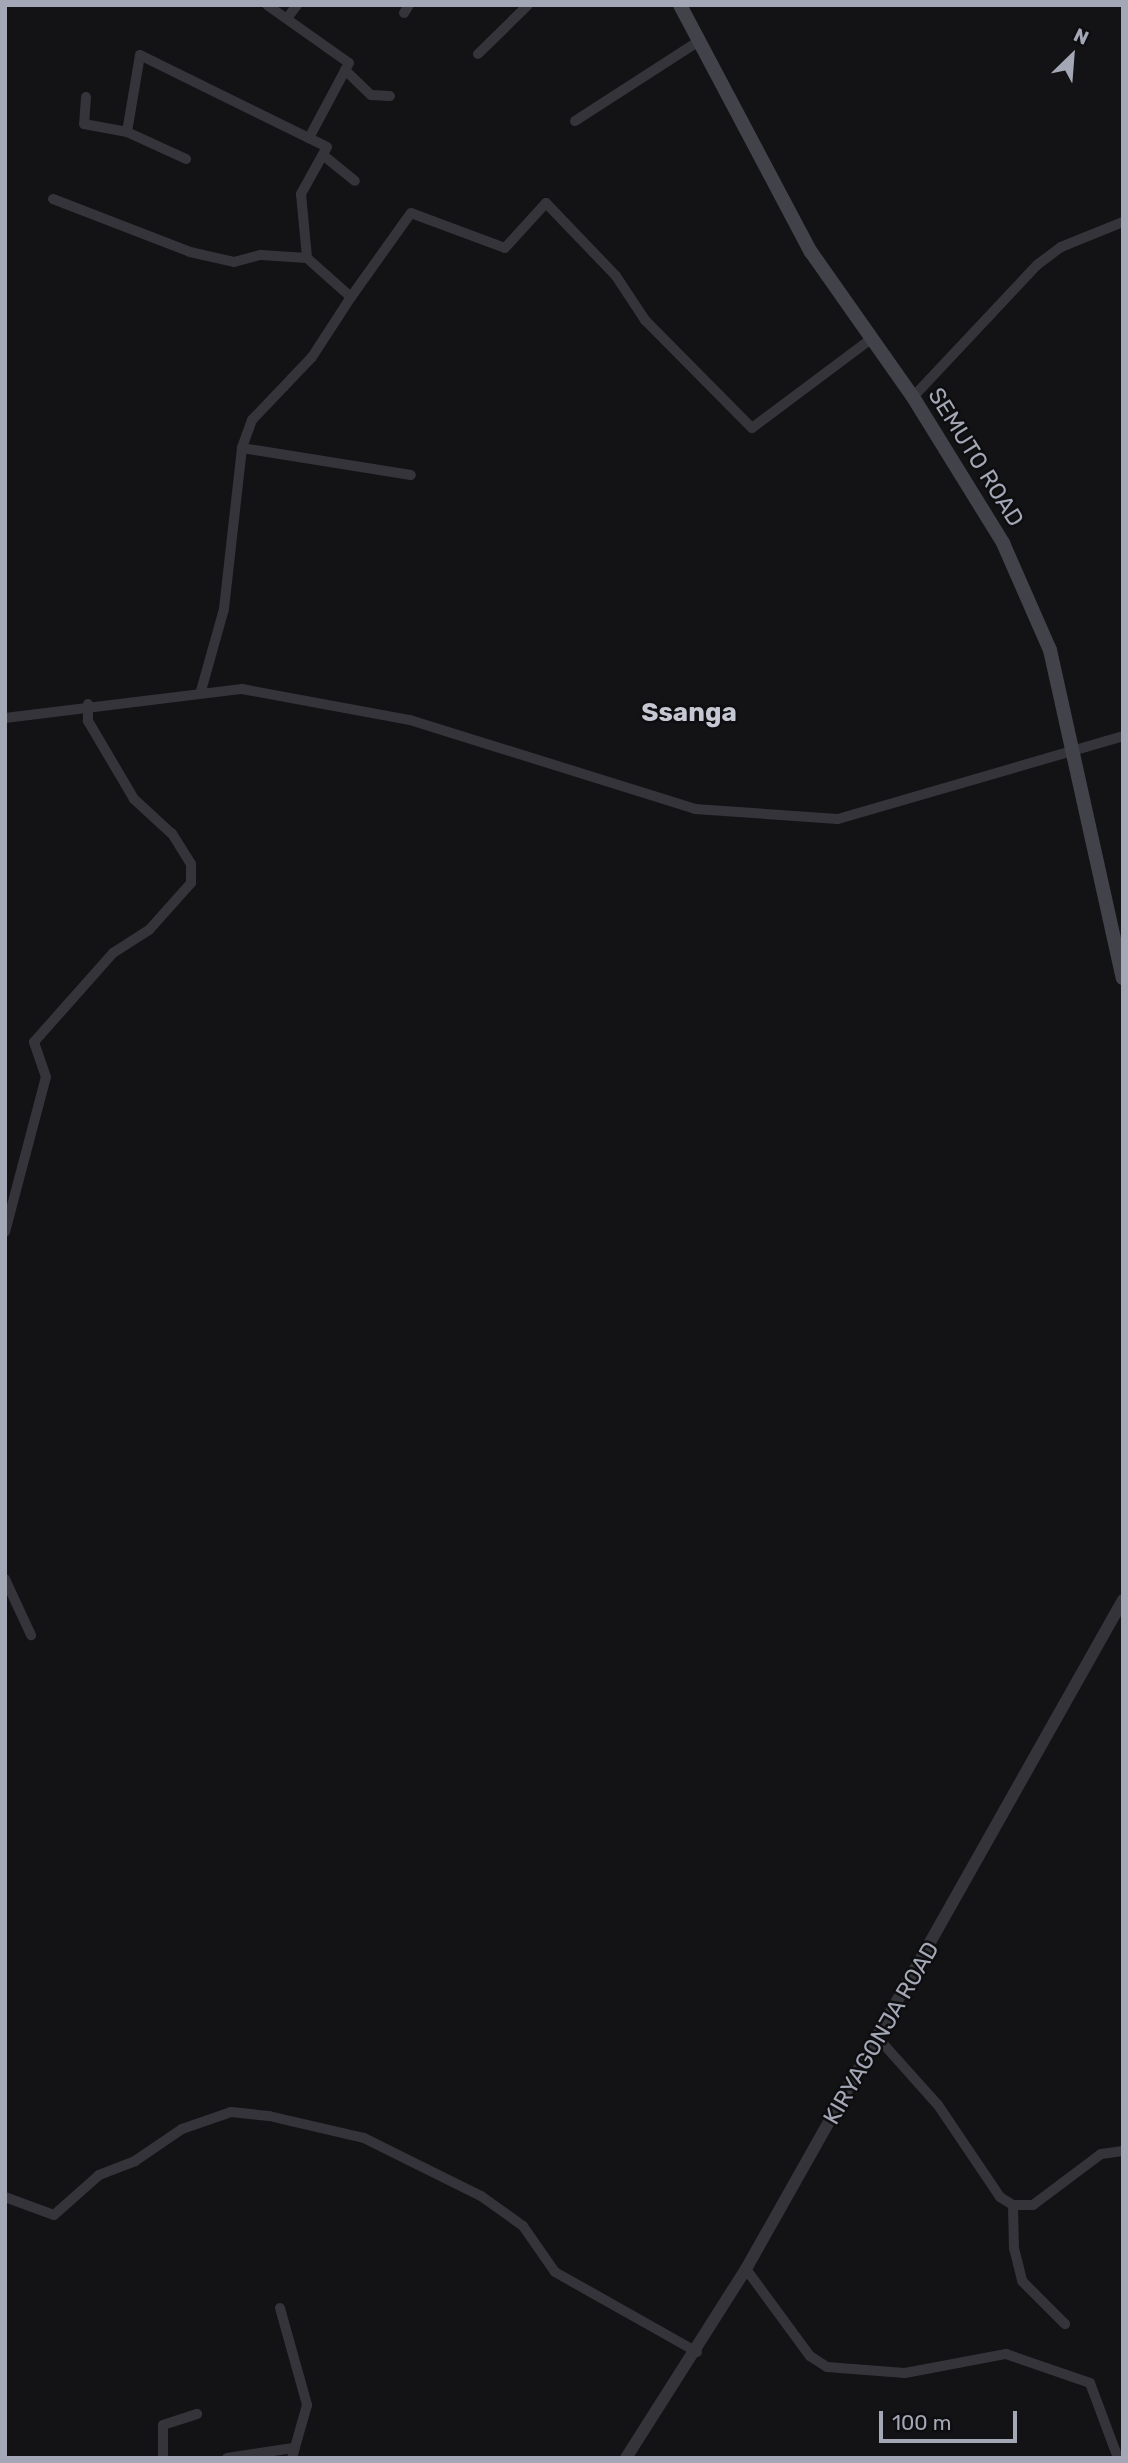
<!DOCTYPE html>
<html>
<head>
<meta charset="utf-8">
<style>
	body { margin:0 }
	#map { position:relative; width:1128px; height:2463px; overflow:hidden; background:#131315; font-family:Rubik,sans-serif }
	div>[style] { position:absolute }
	.minor>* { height:10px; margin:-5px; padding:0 5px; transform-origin:5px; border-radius:5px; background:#34343a }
	.tertiary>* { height:12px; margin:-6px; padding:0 6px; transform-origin:6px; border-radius:6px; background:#34343a }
	.secondary>* { height:14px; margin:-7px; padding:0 7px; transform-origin:7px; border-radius:7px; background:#42434a }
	span { translate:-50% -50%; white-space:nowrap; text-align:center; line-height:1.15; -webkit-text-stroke:5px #0e0e10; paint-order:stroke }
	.street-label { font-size:23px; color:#a4a8b6 }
	.quarter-label { font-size:26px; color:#c5c7d2; font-weight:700 }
	.frame { position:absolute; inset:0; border:7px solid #a4a8b6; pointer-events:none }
	.north { position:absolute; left:1037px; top:21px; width:70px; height:70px; -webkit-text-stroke:5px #0e0e10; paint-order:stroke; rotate:25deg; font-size:19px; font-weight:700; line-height:28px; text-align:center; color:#a4a8b6 }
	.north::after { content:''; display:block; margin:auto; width:24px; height:32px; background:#a4a8b6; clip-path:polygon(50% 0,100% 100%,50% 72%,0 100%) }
	.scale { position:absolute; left:879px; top:2411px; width:138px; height:32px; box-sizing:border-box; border:4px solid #a4a8b6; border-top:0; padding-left:9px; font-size:21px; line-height:24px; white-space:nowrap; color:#a4a8b6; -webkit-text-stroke:5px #0e0e10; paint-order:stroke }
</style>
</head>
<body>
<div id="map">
	<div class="minor">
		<div style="left:267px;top:5px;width:100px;rotate:35.3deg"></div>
		<div style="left:349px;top:63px;width:85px;rotate:118.1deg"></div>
		<div style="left:404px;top:13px;width:9px;rotate:-58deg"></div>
		<div style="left:288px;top:17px;width:15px;rotate:-53deg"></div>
		<div style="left:478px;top:54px;width:70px;rotate:-44.4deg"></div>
		<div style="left:345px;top:70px;width:36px;rotate:44deg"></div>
		<div style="left:371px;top:95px;width:19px;rotate:3deg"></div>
		<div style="left:86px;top:97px;width:27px;rotate:94deg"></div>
		<div style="left:84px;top:124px;width:44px;rotate:10.5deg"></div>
		<div style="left:127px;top:132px;width:78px;rotate:-80.4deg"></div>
		<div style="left:140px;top:55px;width:208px;rotate:26.2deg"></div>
		<div style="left:327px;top:147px;width:54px;rotate:119deg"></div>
		<div style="left:301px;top:194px;width:64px;rotate:84.6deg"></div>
		<div style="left:575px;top:121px;width:148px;rotate:-32.8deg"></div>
		<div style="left:127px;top:132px;width:65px;rotate:24.6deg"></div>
		<div style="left:323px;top:155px;width:41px;rotate:39.1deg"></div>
		<div style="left:53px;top:199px;width:147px;rotate:21.1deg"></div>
		<div style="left:190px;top:252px;width:45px;rotate:12.8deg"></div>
		<div style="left:234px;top:262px;width:28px;rotate:-15deg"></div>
		<div style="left:261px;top:255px;width:46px;rotate:3.7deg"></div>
		<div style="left:307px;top:258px;width:59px;rotate:41.6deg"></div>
		<div style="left:351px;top:297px;width:72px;rotate:123deg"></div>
		<div style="left:312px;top:357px;width:87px;rotate:133.6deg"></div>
		<div style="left:252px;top:420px;width:30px;rotate:110deg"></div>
		<div style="left:242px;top:448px;width:162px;rotate:96.4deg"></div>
		<div style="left:224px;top:609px;width:85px;rotate:105.7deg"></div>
		<div style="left:351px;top:297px;width:103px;rotate:-54.5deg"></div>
		<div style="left:411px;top:213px;width:100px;rotate:20.4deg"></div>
		<div style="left:505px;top:248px;width:61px;rotate:-47.7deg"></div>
		<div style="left:546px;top:203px;width:101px;rotate:46.2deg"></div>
		<div style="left:616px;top:276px;width:53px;rotate:56.6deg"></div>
		<div style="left:645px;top:320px;width:152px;rotate:45.3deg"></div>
		<div style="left:752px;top:428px;width:149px;rotate:-36.8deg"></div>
		<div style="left:913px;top:397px;width:181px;rotate:-46.8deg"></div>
		<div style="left:1037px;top:265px;width:30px;rotate:-37deg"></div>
		<div style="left:1061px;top:247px;width:67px;rotate:-22deg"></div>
		<div style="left:242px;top:448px;width:171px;rotate:9.1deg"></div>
		<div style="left:5px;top:718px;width:239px;rotate:-7deg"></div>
		<div style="left:242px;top:689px;width:171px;rotate:10.5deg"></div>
		<div style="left:410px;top:720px;width:299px;rotate:17.3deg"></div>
		<div style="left:695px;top:809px;width:143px;rotate:4deg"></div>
		<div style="left:838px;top:819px;width:297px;rotate:-16.2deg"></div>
		<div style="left:5px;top:1232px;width:160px;rotate:-75.2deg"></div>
		<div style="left:46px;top:1077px;width:37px;rotate:-109deg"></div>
		<div style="left:34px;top:1042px;width:119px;rotate:-48.4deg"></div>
		<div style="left:113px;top:953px;width:43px;rotate:-32.6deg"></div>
		<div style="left:149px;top:930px;width:63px;rotate:-48.2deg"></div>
		<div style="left:191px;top:883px;width:19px;rotate:-90deg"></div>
		<div style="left:191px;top:864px;width:36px;rotate:-122deg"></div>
		<div style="left:172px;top:834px;width:52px;rotate:-137.4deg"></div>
		<div style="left:134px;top:799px;width:91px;rotate:-120.5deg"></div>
		<div style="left:88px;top:721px;width:17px;rotate:-90deg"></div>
		<div style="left:5px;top:1579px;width:62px;rotate:65.1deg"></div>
		<div style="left:878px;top:2038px;width:90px;rotate:48.2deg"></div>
		<div style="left:938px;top:2105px;width:111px;rotate:56deg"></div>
		<div style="left:1000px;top:2197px;width:15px;rotate:32deg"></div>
		<div style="left:1013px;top:2205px;width:20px"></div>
		<div style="left:1033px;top:2205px;width:85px;rotate:-36.9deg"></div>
		<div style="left:1101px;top:2154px;width:22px;rotate:-8deg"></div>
		<div style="left:5px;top:2197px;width:52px;rotate:20.2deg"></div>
		<div style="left:54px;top:2215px;width:60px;rotate:-41.6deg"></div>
		<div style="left:99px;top:2175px;width:39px;rotate:-21deg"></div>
		<div style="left:135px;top:2161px;width:57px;rotate:-34.2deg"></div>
		<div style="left:182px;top:2129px;width:52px;rotate:-19.1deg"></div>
		<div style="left:231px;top:2112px;width:38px;rotate:6deg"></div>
		<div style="left:269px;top:2116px;width:98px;rotate:13deg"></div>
		<div style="left:364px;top:2138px;width:131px;rotate:26.4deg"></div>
		<div style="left:481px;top:2196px;width:52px;rotate:35.5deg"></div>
		<div style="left:523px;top:2226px;width:56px;rotate:55.2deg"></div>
		<div style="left:555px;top:2272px;width:163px;rotate:29.4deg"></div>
		<div style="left:1013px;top:2205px;width:43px;rotate:88.7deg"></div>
		<div style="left:1014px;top:2248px;width:34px;rotate:76deg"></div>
		<div style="left:1022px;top:2281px;width:61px;rotate:45deg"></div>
		<div style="left:746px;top:2269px;width:108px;rotate:53.7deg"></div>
		<div style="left:810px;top:2356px;width:20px;rotate:33deg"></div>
		<div style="left:827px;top:2367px;width:78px;rotate:4.4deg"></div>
		<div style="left:905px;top:2373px;width:103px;rotate:-10.7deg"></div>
		<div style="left:1006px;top:2354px;width:89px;rotate:19deg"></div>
		<div style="left:1090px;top:2383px;width:80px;rotate:69.5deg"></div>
		<div style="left:280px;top:2308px;width:101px;rotate:74.4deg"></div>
		<div style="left:307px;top:2405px;width:55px;rotate:105.8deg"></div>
		<div style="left:163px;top:2458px;width:33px;rotate:-90deg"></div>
		<div style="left:163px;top:2425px;width:36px;rotate:-18deg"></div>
		<div style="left:227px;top:2458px;width:67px;rotate:-8.6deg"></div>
	</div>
	<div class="tertiary">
		<div style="left:626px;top:2458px;width:224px;rotate:-57.6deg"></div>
		<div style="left:746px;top:2269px;width:768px;rotate:-60.6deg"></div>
	</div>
	<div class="secondary">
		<div style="left:680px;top:5px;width:280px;rotate:62.1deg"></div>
		<div style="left:811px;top:252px;width:177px;rotate:54.9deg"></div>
		<div style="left:913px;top:397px;width:172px;rotate:58.3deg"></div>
		<div style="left:1003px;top:543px;width:117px;rotate:66.3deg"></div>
		<div style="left:1050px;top:650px;width:336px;rotate:77.5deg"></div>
	</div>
	<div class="street-label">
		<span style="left:976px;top:457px;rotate:58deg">SEMUTO ROAD</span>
		<span style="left:881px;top:2033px;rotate:-60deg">KIRYAGONJA ROAD</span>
	</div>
	<div class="quarter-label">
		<span style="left:689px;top:713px">Ssanga</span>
	</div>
	<div class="frame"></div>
	<div class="north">N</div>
	<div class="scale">100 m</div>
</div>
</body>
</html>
